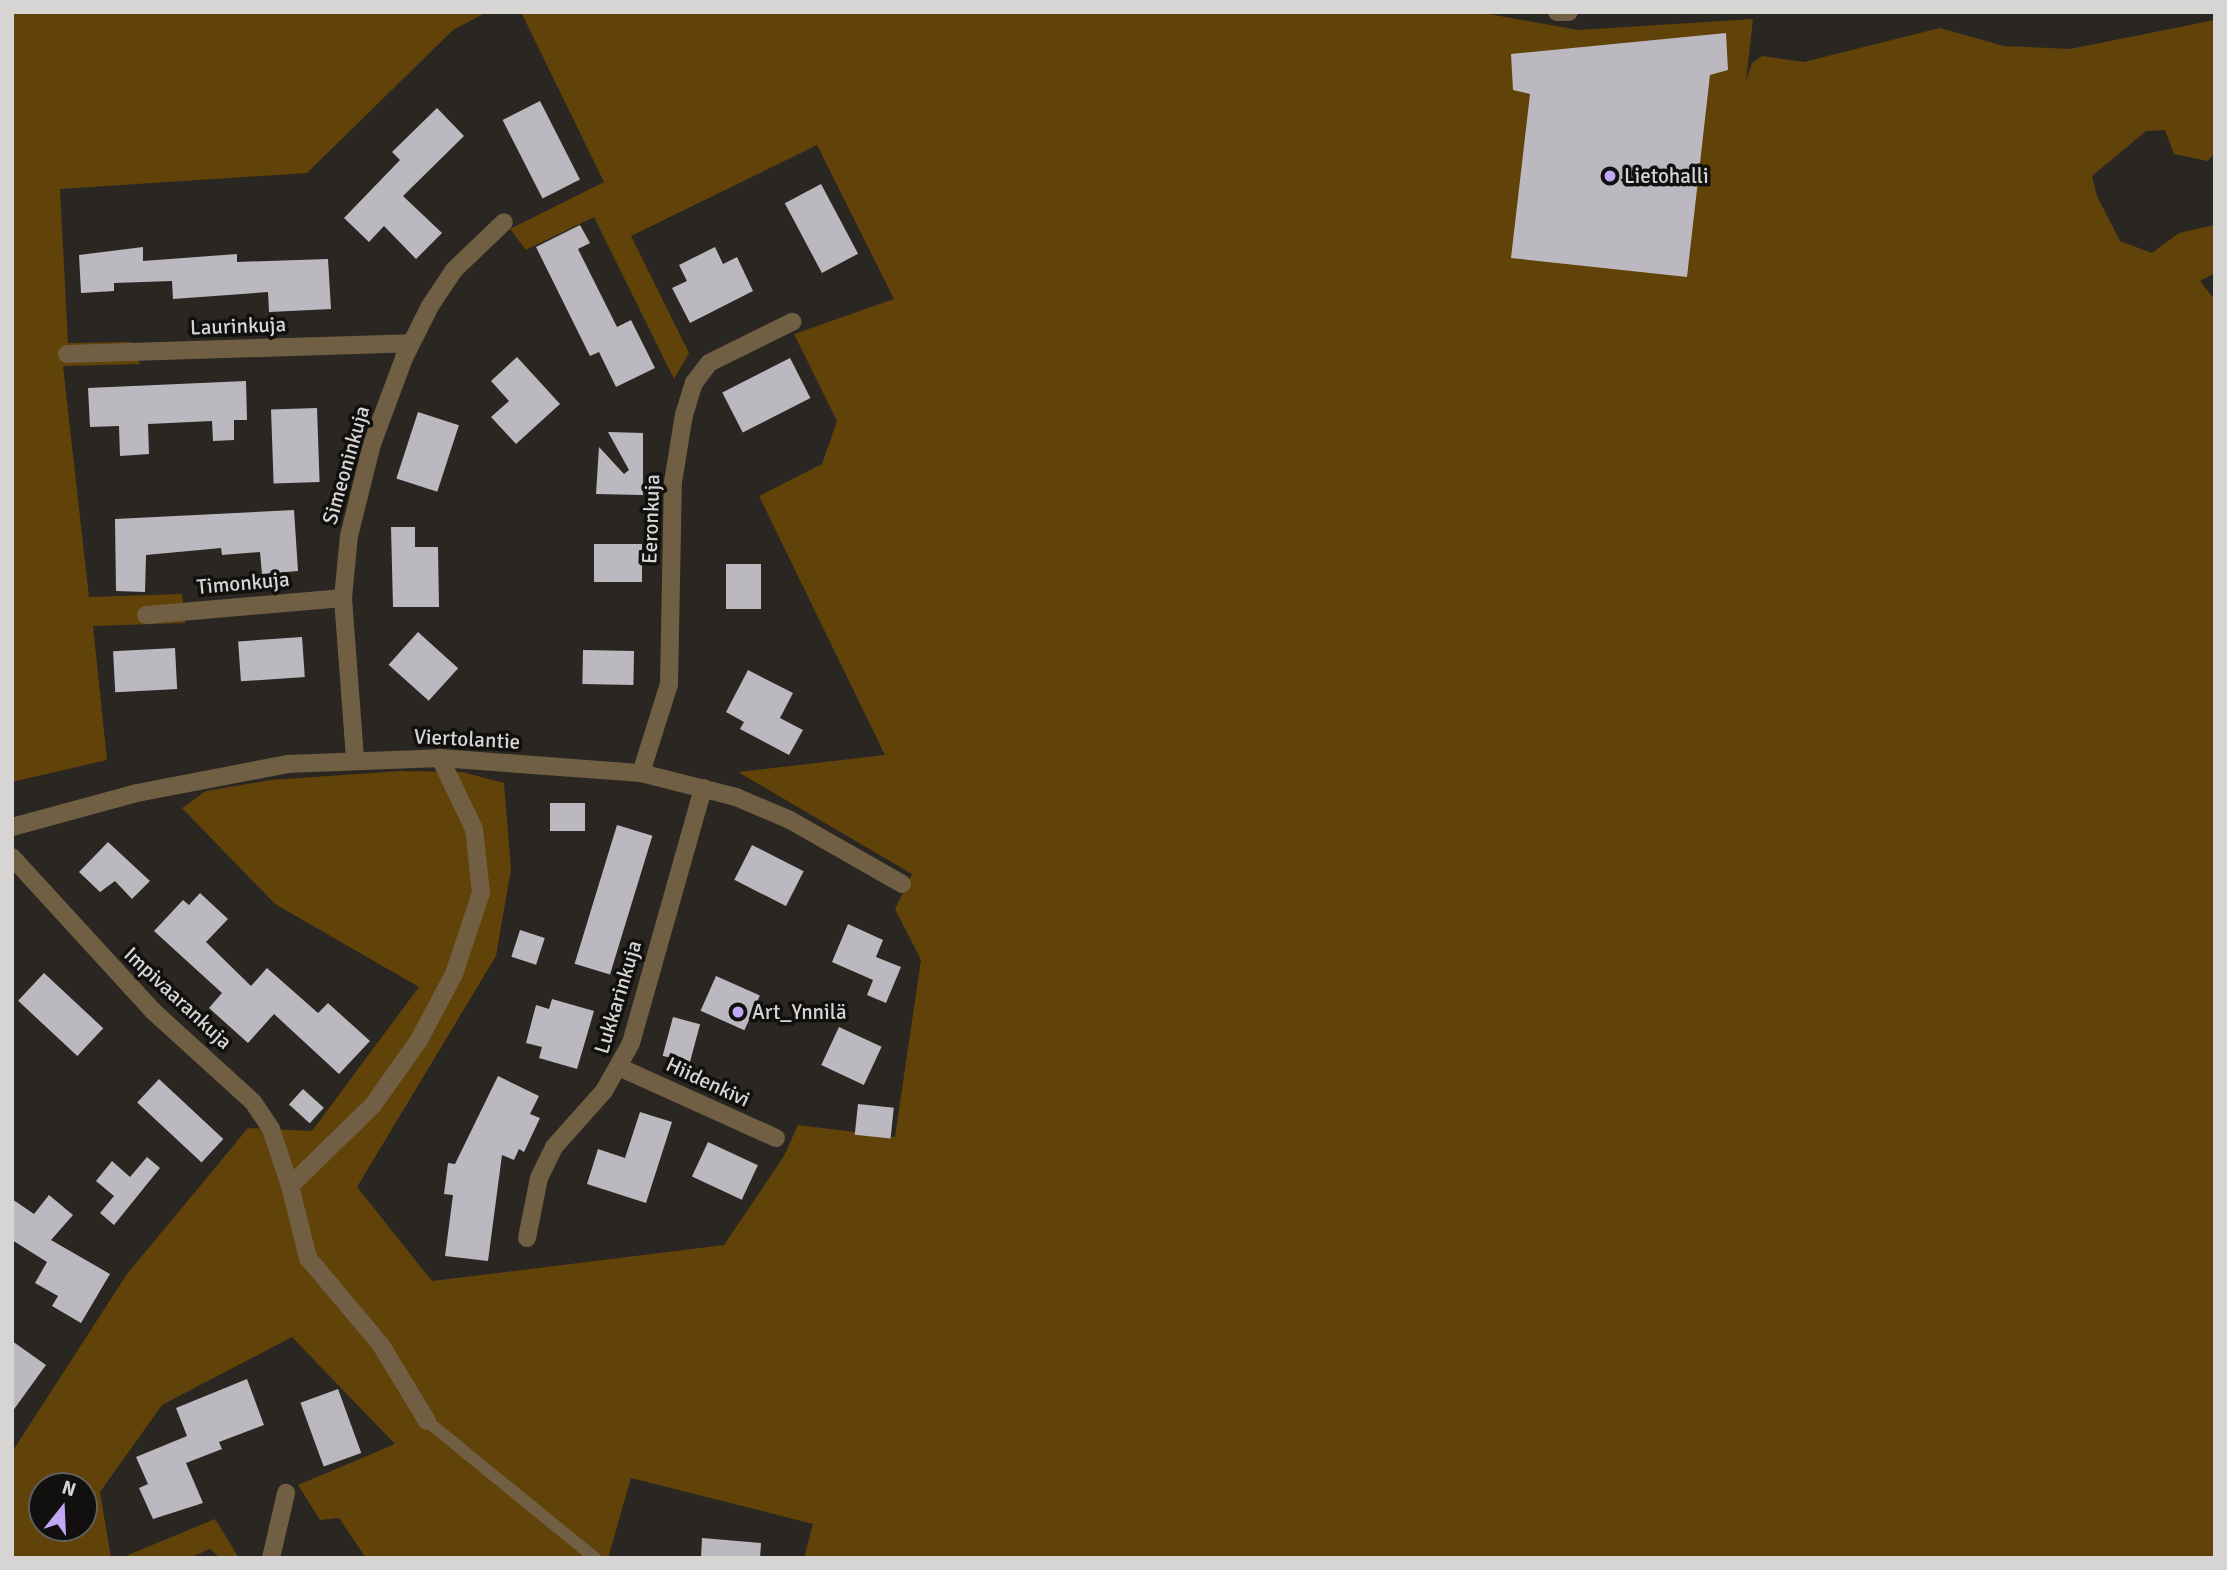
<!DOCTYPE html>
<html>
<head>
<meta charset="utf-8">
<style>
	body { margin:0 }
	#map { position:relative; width:2227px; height:1570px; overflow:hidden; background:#2a2723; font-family:Signika,sans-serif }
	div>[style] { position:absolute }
	.green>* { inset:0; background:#614208 }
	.building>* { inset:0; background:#bbb9bf; transform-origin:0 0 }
	.lane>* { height:12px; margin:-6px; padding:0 6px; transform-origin:6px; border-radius:6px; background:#715f44 }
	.street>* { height:18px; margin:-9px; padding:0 9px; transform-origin:9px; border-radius:9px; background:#715f44 }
	.dots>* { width:19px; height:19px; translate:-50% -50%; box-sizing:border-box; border:4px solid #11100e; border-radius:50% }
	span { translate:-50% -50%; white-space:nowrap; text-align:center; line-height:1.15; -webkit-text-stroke:7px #11100e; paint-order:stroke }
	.poi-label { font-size:21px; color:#d7d5d3 }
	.left { translate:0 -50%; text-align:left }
	.street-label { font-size:21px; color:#d7d5d3 }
	.frame { position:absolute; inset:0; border:14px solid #d7d5d3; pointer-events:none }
	.north { position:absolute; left:28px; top:1472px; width:70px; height:70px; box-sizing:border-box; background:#11100e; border:2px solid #605f5d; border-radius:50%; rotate:18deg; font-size:19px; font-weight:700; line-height:28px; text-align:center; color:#d7d5d3 }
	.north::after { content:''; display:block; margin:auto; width:24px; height:32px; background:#c2a8f2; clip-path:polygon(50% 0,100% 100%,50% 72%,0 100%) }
</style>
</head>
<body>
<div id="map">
	<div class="green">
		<div style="clip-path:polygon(12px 12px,487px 12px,453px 30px,307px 173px,60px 189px,68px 343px,131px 342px,140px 364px,63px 366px,89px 597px,182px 594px,185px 623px,93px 626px,107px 760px,12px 782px)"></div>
		<div style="clip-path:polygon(evenodd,521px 12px,1478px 12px,1578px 30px,1753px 19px,1746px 81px,1752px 63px,1762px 56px,1804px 62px,1940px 28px,2004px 46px,2070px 49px,2215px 20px,2215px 152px,2208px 161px,2174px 154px,2165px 130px,2146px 131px,2092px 176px,2097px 196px,2120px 241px,2152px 253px,2179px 233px,2215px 225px,2215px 273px,2200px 281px,2215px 300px,2215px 1558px,804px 1558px,813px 1524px,631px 1478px,608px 1558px,366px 1558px,339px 1518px,320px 1520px,298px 1485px,395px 1444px,292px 1337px,162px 1405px,100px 1492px,111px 1558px,12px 1558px,12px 1452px,127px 1274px,248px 1128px,312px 1131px,419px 987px,275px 904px,182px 808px,206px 791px,271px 780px,401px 771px,462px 772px,504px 783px,511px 869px,496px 956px,357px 1187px,432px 1281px,724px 1245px,784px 1156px,798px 1125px,895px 1137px,921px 960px,895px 909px,912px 874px,738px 772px,885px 755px,759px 496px,822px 464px,837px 421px,794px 334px,894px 299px,817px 145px,631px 236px,689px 353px,674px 379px,594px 217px,526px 250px,510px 229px,604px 182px,521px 12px,42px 1486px,84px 1486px,84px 1528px,42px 1528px,42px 1486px)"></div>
		<div style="clip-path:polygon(215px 1519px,239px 1558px,220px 1558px,210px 1549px,189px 1558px,121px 1558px)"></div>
	</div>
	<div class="building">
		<div style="clip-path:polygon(1726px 33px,1728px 70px,1710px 75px,1687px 277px,1511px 258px,1530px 94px,1513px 90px,1511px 54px)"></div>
		<div style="left:540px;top:101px;width:88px;height:42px;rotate:63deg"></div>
		<div style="clip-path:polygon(437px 108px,464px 136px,403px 196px,442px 233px,416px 259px,384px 226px,369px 242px,344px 218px,400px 160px,392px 152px)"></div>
		<div style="left:821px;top:184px;width:79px;height:41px;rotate:62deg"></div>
		<div style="clip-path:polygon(580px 225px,590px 243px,578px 249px,617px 327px,631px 320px,655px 368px,616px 387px,599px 352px,590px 356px,536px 247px)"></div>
		<div style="clip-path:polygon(143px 247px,143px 261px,237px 254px,237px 262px,328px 259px,331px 309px,269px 312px,268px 292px,173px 299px,172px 281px,114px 283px,114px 291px,81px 293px,79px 255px)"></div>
		<div style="clip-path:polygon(715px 247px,723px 264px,737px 257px,753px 291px,690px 323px,672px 288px,687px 281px,679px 265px)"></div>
		<div style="clip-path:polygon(517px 357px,560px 404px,516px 444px,491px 417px,509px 401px,491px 381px)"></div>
		<div style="left:790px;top:358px;width:45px;height:76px;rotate:63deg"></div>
		<div style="clip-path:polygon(246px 381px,247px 420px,234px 420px,234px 440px,213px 441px,212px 421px,148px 424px,149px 454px,120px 456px,119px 426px,90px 427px,88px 388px)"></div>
		<div style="left:317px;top:408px;width:74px;height:46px;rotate:88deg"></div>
		<div style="left:418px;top:412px;width:43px;height:70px;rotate:18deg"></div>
		<div style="clip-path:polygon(608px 432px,643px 433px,643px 495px,596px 494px,599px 447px,624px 474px,629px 470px)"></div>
		<div style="clip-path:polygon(294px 510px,298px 571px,262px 574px,260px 552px,222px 555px,221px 548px,146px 555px,145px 592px,116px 591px,115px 519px)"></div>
		<div style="clip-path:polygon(391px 527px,415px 527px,415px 547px,438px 547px,439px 607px,393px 607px)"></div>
		<div style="left:594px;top:544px;width:48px;height:38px"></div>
		<div style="left:726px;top:564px;width:35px;height:45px"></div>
		<div style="left:418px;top:632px;width:54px;height:44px;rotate:42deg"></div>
		<div style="left:302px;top:637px;width:40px;height:64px;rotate:86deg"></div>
		<div style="left:175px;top:648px;width:41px;height:62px;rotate:87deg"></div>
		<div style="left:583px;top:650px;width:51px;height:34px;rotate:1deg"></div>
		<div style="clip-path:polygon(748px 670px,793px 693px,780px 718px,803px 730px,789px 755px,740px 729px,744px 722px,726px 712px)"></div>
		<div style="left:585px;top:803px;width:28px;height:35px;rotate:90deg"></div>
		<div style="left:617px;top:825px;width:37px;height:145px;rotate:17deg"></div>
		<div style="clip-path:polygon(108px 842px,150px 881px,132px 899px,115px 881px,100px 892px,79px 872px)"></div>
		<div style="left:752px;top:845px;width:58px;height:39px;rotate:27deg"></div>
		<div style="clip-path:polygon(200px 893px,228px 919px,206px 942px,251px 986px,267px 968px,318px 1013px,328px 1003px,370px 1041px,339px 1074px,274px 1014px,248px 1043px,209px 1008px,222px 993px,154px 931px,183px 900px,189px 905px)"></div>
		<div style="clip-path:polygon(848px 924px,883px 940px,876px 957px,901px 967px,886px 1003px,867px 995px,873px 980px,832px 962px)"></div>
		<div style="left:520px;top:930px;width:26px;height:28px;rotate:18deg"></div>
		<div style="left:44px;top:973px;width:81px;height:38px;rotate:43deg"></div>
		<div style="left:716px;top:976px;width:48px;height:38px;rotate:24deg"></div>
		<div style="clip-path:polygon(552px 999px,594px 1011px,577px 1069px,539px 1058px,542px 1047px,526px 1043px,536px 1005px,549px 1009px)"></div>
		<div style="left:673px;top:1017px;width:28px;height:40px;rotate:15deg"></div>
		<div style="left:839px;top:1027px;width:47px;height:42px;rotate:25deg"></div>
		<div style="clip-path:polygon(498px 1076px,539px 1096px,530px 1114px,540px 1118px,524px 1152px,519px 1149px,514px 1160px,502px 1155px,488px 1261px,445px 1256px,453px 1195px,444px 1194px,448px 1163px,455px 1164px)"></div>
		<div style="left:159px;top:1079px;width:88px;height:32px;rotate:43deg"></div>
		<div style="left:303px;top:1089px;width:28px;height:21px;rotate:42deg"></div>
		<div style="left:858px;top:1104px;width:36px;height:31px;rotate:6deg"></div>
		<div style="clip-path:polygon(640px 1112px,672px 1122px,646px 1203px,587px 1184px,598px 1149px,625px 1158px)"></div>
		<div style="left:708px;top:1142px;width:55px;height:38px;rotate:25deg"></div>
		<div style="clip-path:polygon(147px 1157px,160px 1168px,114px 1225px,100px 1213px,114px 1196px,96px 1181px,112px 1161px,130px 1177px)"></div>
		<div style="clip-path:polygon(49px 1195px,73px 1215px,51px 1240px,110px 1274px,81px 1323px,52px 1306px,58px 1296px,35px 1283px,47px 1262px,12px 1240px,12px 1199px,34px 1214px)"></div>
		<div style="clip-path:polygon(12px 1341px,46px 1365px,12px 1412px)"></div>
		<div style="clip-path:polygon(247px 1379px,264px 1425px,219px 1442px,222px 1449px,186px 1463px,203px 1503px,153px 1519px,139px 1488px,148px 1484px,136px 1457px,187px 1436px,176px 1408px)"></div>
		<div style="left:338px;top:1389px;width:68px;height:40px;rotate:70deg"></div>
		<div style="clip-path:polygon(702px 1538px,761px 1543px,760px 1558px,701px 1558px)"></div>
	</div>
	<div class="lane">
		<div style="left:427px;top:1421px;width:217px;rotate:39.2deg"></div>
	</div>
	<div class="street">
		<div style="left:1557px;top:12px;width:12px"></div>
		<div style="left:67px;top:354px;width:344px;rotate:-1.8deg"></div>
		<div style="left:146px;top:615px;width:198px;rotate:-4.9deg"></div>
		<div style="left:355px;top:758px;width:160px;rotate:-94.3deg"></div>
		<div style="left:343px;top:598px;width:62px;rotate:-84.5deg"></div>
		<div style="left:349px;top:536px;width:95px;rotate:-76deg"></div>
		<div style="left:372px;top:444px;width:92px;rotate:-69.6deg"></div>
		<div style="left:404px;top:358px;width:58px;rotate:-63.4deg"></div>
		<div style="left:430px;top:306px;width:43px;rotate:-56.3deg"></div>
		<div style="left:454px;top:270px;width:69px;rotate:-43.8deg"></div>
		<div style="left:641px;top:773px;width:93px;rotate:-72.5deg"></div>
		<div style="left:669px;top:684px;width:202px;rotate:-88.9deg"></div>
		<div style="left:673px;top:482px;width:68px;rotate:-80.7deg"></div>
		<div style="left:684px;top:415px;width:34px;rotate:-73deg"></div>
		<div style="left:694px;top:383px;width:25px;rotate:-53deg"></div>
		<div style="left:709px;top:363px;width:93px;rotate:-26.3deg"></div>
		<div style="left:12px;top:827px;width:130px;rotate:-15.2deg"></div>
		<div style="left:137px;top:793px;width:153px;rotate:-10.9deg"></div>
		<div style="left:287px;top:764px;width:153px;rotate:-2.2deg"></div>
		<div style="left:440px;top:758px;width:202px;rotate:4.3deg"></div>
		<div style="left:641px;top:773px;width:98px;rotate:14.2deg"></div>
		<div style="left:736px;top:797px;width:59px;rotate:23.1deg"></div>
		<div style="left:790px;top:820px;width:129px;rotate:29.7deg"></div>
		<div style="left:12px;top:857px;width:209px;rotate:47.5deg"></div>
		<div style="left:153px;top:1011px;width:135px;rotate:42.3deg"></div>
		<div style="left:253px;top:1102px;width:32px;rotate:56deg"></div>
		<div style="left:271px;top:1129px;width:60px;rotate:71.6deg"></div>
		<div style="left:621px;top:1068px;width:170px;rotate:24.3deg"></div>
		<div style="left:527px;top:1238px;width:61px;rotate:-78.7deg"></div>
		<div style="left:539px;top:1178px;width:34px;rotate:-64deg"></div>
		<div style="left:554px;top:1147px;width:75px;rotate:-48.2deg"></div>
		<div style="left:604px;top:1091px;width:55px;rotate:-60.6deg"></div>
		<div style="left:631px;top:1043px;width:265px;rotate:-74.2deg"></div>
		<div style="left:427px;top:1421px;width:89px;rotate:-121.2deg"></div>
		<div style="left:381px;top:1345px;width:114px;rotate:-130deg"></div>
		<div style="left:308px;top:1258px;width:74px;rotate:-104deg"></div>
		<div style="left:290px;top:1186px;width:116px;rotate:-44.3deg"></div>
		<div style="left:373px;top:1105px;width:80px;rotate:-54.7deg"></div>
		<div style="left:419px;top:1040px;width:75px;rotate:-62.1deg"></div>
		<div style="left:454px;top:974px;width:85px;rotate:-71.6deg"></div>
		<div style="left:481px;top:893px;width:64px;rotate:-96.2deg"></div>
		<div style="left:474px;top:829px;width:79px;rotate:-115.6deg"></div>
		<div style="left:271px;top:1558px;width:67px;rotate:-77deg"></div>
	</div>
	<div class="dots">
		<div style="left:1610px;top:176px;background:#c2a8f2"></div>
		<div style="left:738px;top:1012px;background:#c2a8f2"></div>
	</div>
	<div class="poi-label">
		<span class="left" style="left:1624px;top:176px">Lietohalli</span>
		<span class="left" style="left:752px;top:1012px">Art_Ynnilä</span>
	</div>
	<div class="street-label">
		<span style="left:238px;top:326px;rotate:-2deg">Laurinkuja</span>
		<span style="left:346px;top:465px;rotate:-74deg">Simeoninkuja</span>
		<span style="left:651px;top:519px;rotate:-88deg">Eeronkuja</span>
		<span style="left:243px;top:583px;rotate:-5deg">Timonkuja</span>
		<span style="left:467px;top:739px;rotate:3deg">Viertolantie</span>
		<span style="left:618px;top:997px;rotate:-73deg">Lukkarinkuja</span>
		<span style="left:178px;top:998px;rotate:43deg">Impivaarankuja</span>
		<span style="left:708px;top:1082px;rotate:25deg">Hiidenkivi</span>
	</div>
	<div class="frame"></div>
	<div class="north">N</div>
</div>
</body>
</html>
